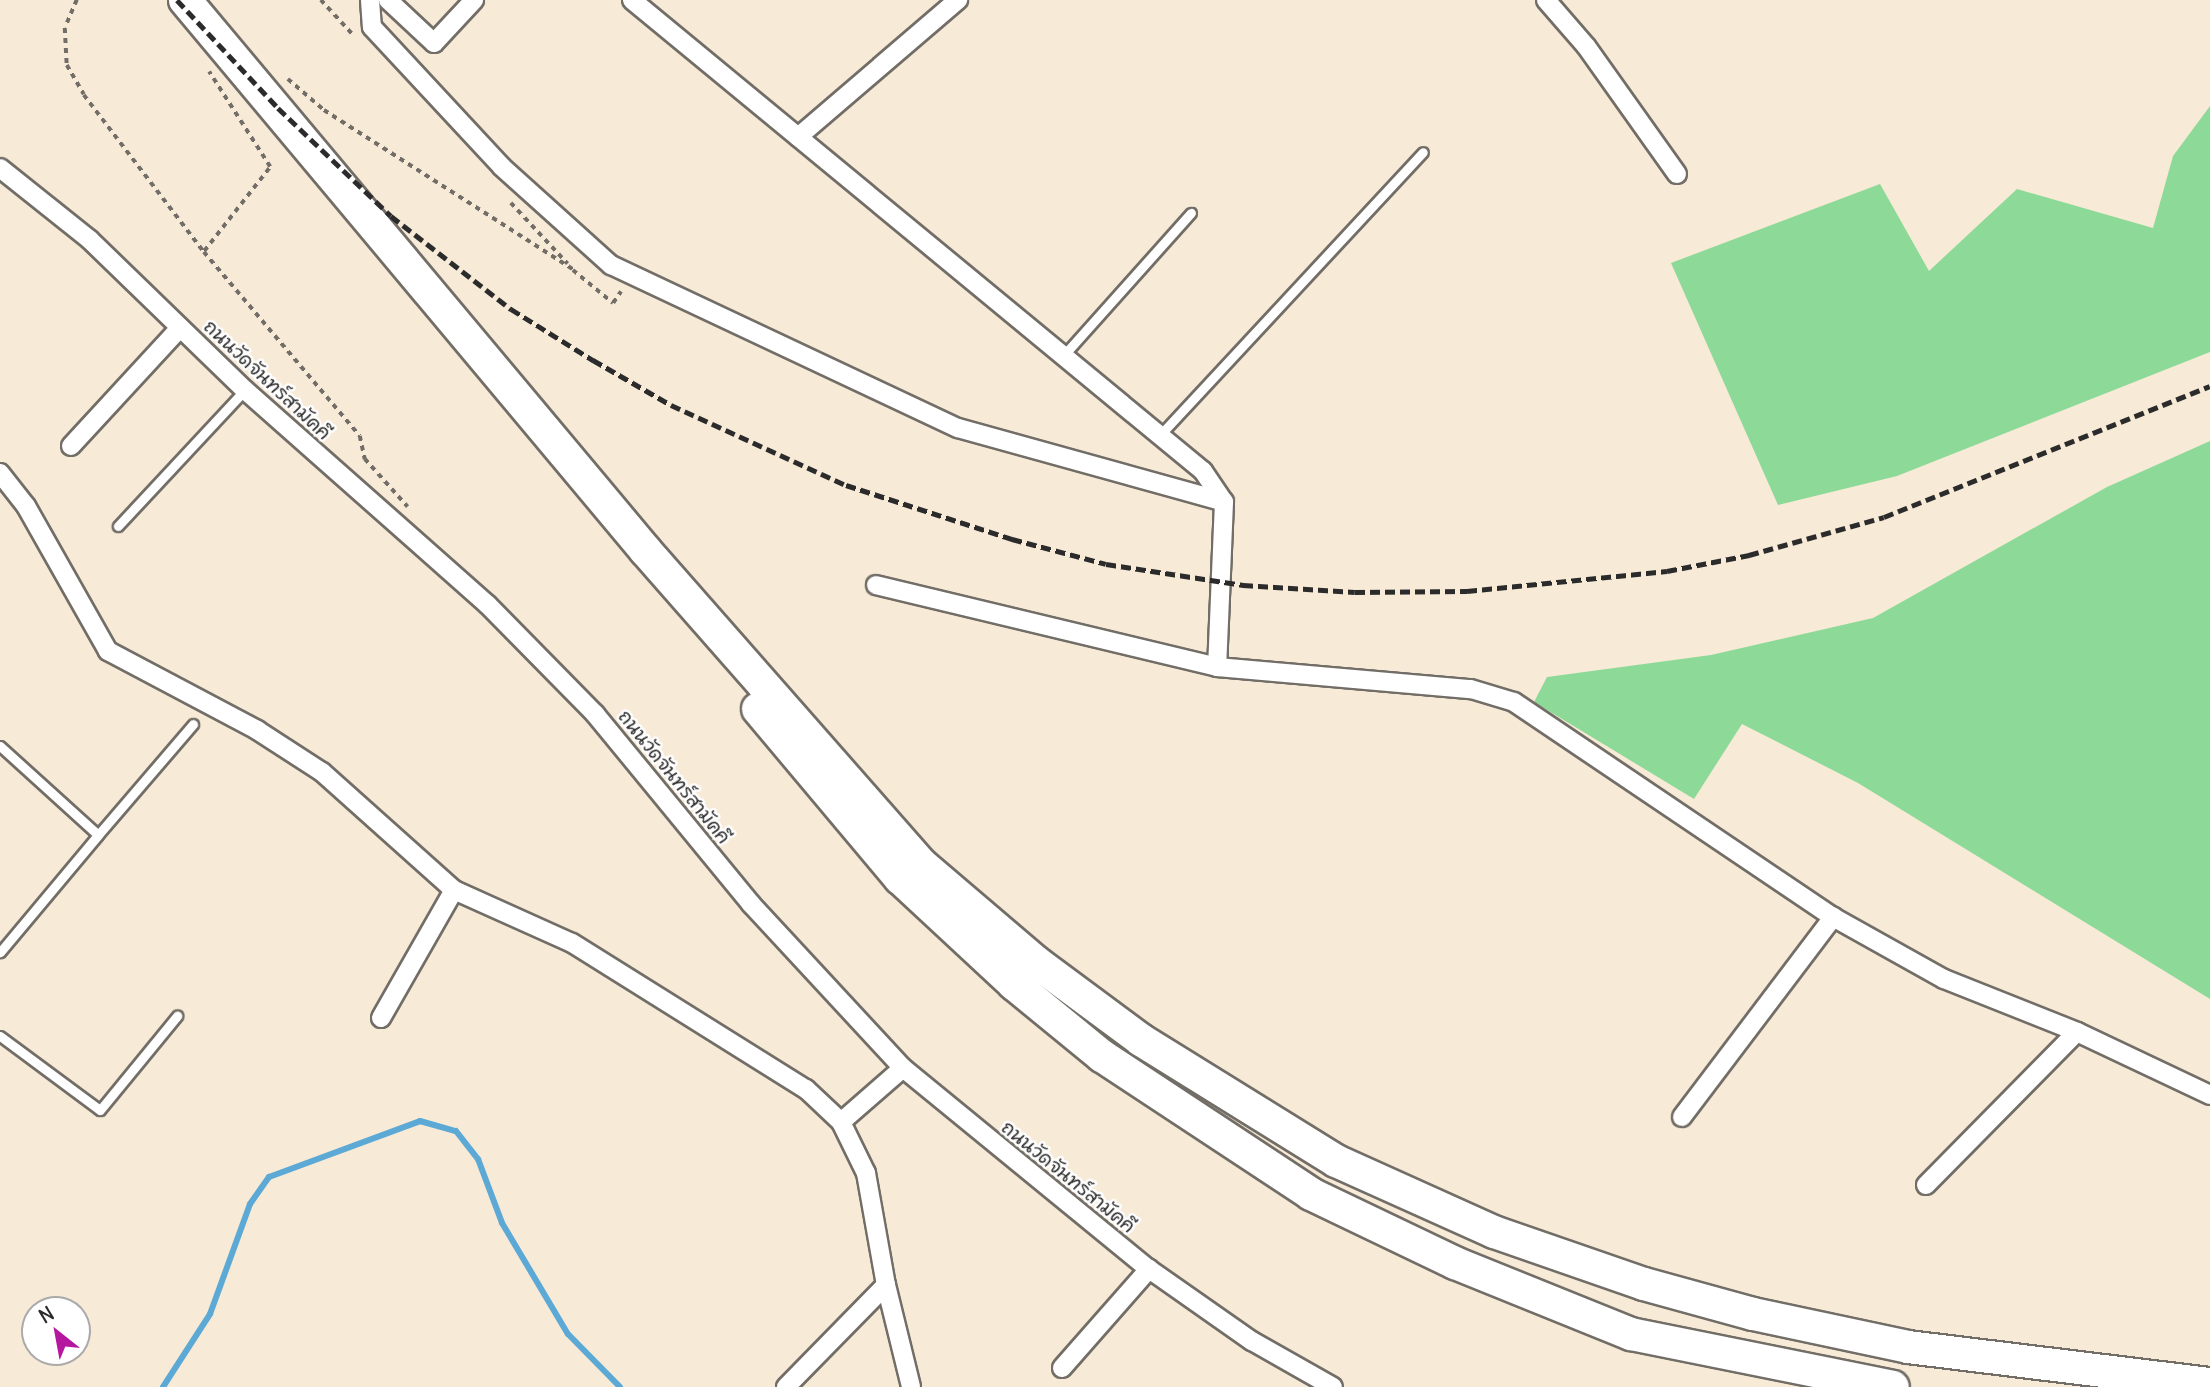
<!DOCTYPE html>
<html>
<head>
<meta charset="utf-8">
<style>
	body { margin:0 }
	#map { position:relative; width:2210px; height:1387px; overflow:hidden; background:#f7ead7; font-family:Delius,"Playpen Sans Thai",sans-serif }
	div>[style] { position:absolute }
	.green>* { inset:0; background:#8dda98 }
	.stream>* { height:6px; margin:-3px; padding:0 3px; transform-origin:3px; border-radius:3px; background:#5ca9d5 }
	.path>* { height:3.5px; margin-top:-1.75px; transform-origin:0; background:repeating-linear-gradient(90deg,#726e67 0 5px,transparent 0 10px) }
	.roads { filter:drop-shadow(2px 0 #726e67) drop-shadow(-2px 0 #726e67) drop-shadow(0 2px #726e67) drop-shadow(0 -2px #726e67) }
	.lane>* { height:9px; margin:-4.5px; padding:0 4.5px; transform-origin:4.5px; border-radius:4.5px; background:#fff }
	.street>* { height:18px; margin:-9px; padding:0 9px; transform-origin:9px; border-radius:9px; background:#fff }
	.highway>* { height:32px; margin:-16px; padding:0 16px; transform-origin:16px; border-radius:16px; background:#fff }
	.rail>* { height:5px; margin-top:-2.5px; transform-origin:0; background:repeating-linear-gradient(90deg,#2b2b2b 0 10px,transparent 0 15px) }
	span { translate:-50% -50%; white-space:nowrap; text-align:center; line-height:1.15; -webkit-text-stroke:5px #fff; paint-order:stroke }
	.street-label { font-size:19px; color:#2b2b2b }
	.north { position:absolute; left:21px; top:1296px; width:70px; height:70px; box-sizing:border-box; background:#fff; border:2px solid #aaa; border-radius:50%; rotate:329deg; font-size:19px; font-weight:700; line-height:28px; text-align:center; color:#2b2b2b }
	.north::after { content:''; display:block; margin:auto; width:24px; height:32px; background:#b5179e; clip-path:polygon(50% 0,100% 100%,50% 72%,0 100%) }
</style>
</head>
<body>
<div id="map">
	<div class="green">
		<div style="clip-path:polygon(2210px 106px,2210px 352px,1897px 476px,1778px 505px,1671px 263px,1880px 184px,1929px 271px,2017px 189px,2153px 228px,2173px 156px)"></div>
		<div style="clip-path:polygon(2210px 441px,2210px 999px,1858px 783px,1742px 724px,1694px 799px,1534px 702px,1547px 677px,1711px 655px,1873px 618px,2107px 487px)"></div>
	</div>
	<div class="stream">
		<div style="left:163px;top:1387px;width:87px;rotate:-57.2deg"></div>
		<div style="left:210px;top:1314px;width:117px;rotate:-70deg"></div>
		<div style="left:250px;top:1204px;width:33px;rotate:-55deg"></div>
		<div style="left:269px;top:1177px;width:161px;rotate:-20.3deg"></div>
		<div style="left:420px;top:1121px;width:37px;rotate:16deg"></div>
		<div style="left:456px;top:1131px;width:36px;rotate:52deg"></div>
		<div style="left:478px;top:1159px;width:68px;rotate:69.4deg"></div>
		<div style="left:502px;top:1223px;width:129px;rotate:59.3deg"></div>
		<div style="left:568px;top:1334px;width:74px;rotate:45.5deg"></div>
	</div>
	<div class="path">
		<div style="left:77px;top:0;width:30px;rotate:113deg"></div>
		<div style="left:65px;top:28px;width:37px;rotate:87deg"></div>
		<div style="left:67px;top:65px;width:34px;rotate:60deg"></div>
		<div style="left:84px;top:95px;width:198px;rotate:52.6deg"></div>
		<div style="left:204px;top:252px;width:241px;rotate:49.7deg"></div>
		<div style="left:360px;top:436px;width:24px;rotate:78deg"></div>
		<div style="left:365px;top:459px;width:64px;rotate:48.1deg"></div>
		<div style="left:321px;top:0;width:50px;rotate:47.4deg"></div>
		<div style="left:288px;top:79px;width:48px;rotate:40.7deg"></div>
		<div style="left:324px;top:110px;width:297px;rotate:32.6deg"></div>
		<div style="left:511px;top:203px;width:83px;rotate:46.9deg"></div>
		<div style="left:204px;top:251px;width:107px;rotate:-51.8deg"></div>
		<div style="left:270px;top:167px;width:113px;rotate:-122.7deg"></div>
		<div style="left:573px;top:270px;width:52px;rotate:39.5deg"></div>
		<div style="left:613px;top:303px;width:14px;rotate:-56deg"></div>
	</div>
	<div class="roads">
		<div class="lane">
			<div style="left:1063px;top:356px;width:192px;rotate:-48.2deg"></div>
			<div style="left:1160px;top:435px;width:386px;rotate:-47.1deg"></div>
			<div style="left:118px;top:526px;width:186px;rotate:-47deg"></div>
			<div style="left:0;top:746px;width:132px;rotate:42.2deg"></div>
			<div style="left:98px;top:835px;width:153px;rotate:129.9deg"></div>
			<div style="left:98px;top:835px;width:146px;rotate:-49.4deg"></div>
			<div style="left:0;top:1036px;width:124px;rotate:36.5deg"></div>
			<div style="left:100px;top:1110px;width:122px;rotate:-50.7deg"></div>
		</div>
		<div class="street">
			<div style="left:370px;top:0;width:27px;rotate:86deg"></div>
			<div style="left:372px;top:27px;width:191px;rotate:47.1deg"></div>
			<div style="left:502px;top:167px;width:147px;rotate:42deg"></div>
			<div style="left:611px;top:265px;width:383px;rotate:25.2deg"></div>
			<div style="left:958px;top:428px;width:276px;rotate:15.5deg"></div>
			<div style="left:388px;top:0;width:63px;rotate:43.1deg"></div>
			<div style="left:434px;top:43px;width:59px;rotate:-47.1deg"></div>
			<div style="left:632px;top:0;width:740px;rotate:39.52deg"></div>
			<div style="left:1203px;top:471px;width:37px;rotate:56deg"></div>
			<div style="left:1224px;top:502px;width:165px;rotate:92.4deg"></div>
			<div style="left:1546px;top:0;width:61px;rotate:49deg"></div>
			<div style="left:1586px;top:46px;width:157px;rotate:54.6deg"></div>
			<div style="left:798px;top:137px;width:211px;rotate:-40.6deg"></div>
			<div style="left:0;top:168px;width:114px;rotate:38.6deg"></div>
			<div style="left:89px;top:239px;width:217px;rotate:44.1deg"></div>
			<div style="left:245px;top:390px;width:324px;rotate:41.5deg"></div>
			<div style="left:488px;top:605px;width:153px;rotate:45.5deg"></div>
			<div style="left:595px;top:714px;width:246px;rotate:50.6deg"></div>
			<div style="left:751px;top:904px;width:224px;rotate:47.2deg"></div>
			<div style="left:903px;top:1068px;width:318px;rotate:39.3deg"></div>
			<div style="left:1149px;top:1269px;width:126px;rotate:35deg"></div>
			<div style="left:1252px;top:1341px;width:93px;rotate:29.6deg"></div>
			<div style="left:71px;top:446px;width:161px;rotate:-47.3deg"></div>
			<div style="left:0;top:473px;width:42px;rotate:51.8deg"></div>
			<div style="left:26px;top:506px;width:167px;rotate:60.5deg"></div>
			<div style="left:108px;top:651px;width:169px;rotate:27.9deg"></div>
			<div style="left:257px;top:730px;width:77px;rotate:32.9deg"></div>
			<div style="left:322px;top:772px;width:177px;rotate:41.8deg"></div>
			<div style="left:454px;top:890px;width:129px;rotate:24.2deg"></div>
			<div style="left:572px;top:943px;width:276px;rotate:32deg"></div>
			<div style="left:806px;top:1089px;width:48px;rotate:43.3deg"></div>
			<div style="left:841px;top:1122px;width:57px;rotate:63.9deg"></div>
			<div style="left:866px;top:1173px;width:114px;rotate:79.9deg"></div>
			<div style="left:886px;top:1285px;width:105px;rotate:76.2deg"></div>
			<div style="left:876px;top:585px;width:351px;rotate:13.5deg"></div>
			<div style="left:1217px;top:667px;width:255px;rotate:5deg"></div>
			<div style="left:1471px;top:689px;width:45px;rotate:16.8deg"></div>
			<div style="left:1514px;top:702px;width:385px;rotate:34deg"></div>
			<div style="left:1833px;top:917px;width:127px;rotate:29.2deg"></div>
			<div style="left:1944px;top:979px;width:143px;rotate:21.7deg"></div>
			<div style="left:2077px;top:1032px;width:147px;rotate:25.3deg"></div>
			<div style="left:381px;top:1018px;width:147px;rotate:-60.3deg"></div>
			<div style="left:1682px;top:1117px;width:251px;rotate:-52.9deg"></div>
			<div style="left:841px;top:1122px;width:82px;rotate:-41.1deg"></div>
			<div style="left:1926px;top:1185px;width:215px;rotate:-45.4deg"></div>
			<div style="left:1062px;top:1368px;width:132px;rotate:-48.7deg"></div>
			<div style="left:786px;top:1387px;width:143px;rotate:-45.6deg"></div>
		</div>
		<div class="highway">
			<div style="left:185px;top:0;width:718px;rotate:50.08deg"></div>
			<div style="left:646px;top:551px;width:417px;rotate:48.7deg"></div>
			<div style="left:921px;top:864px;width:153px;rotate:40.5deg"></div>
			<div style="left:1037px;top:963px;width:129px;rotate:36.5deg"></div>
			<div style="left:1141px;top:1040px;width:229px;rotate:31.8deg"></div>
			<div style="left:1336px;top:1161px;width:173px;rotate:24.2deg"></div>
			<div style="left:1494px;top:1232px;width:159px;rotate:19.1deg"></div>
			<div style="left:1644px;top:1284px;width:113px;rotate:15.4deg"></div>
			<div style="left:1753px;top:1314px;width:158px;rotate:12deg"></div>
			<div style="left:1908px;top:1347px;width:304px;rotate:7deg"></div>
			<div style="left:758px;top:709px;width:221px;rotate:50deg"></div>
			<div style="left:900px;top:878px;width:156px;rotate:42.9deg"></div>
			<div style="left:1014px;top:984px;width:114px;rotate:39.3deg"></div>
			<div style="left:1102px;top:1056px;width:250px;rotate:33.4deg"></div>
			<div style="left:1311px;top:1194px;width:160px;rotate:25.6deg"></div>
			<div style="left:1455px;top:1263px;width:190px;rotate:22deg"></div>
			<div style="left:1631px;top:1334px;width:267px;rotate:11.4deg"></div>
		</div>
	</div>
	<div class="rail">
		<div style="left:177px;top:0;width:148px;rotate:46.9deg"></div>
		<div style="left:278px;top:108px;width:156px;rotate:43.7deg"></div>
		<div style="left:391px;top:216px;width:152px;rotate:37.8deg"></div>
		<div style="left:511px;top:309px;width:97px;rotate:31.9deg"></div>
		<div style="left:593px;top:360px;width:90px;rotate:30deg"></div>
		<div style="left:671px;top:405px;width:192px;rotate:24.6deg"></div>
		<div style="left:846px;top:485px;width:175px;rotate:18deg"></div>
		<div style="left:1012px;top:539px;width:97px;rotate:14.9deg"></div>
		<div style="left:1106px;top:564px;width:139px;rotate:8.7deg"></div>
		<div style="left:1243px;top:585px;width:112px;rotate:3.6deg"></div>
		<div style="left:1355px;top:592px;width:112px;rotate:-0.5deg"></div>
		<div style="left:1467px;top:591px;width:201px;rotate:-5.7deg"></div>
		<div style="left:1667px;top:571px;width:84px;rotate:-11deg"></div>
		<div style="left:1749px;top:555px;width:140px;rotate:-15.7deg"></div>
		<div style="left:1884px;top:517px;width:351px;rotate:-21.9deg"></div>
	</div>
	<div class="street-label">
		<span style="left:267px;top:380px;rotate:43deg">ถนนวัดจันทร์สามัคคี</span>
		<span style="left:674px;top:777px;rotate:51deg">ถนนวัดจันทร์สามัคคี</span>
		<span style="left:1068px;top:1177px;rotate:39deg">ถนนวัดจันทร์สามัคคี</span>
	</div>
	<div class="north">N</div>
</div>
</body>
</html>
